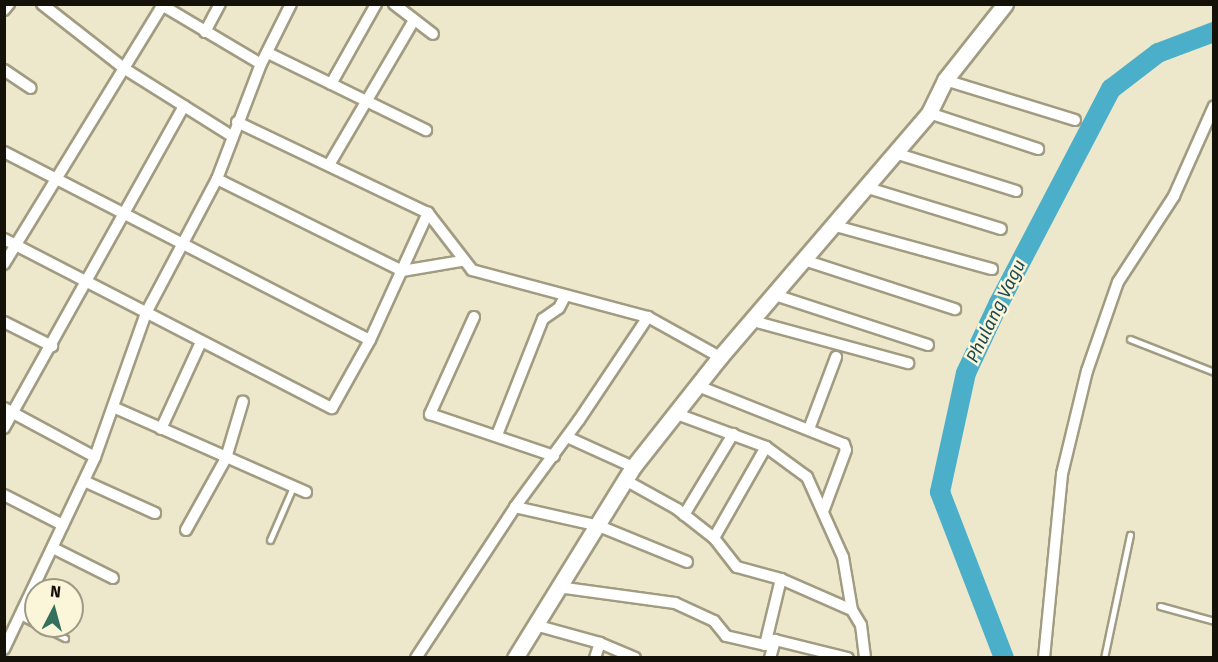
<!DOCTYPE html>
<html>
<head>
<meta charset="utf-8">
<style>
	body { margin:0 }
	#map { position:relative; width:1218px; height:662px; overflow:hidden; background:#ede8cc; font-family:"Fira Sans",sans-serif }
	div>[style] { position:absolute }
	.river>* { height:20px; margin:-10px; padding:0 10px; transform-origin:10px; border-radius:10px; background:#4bafca }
	.roads { filter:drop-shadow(2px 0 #a19c81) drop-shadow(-2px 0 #a19c81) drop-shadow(0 2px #a19c81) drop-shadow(0 -2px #a19c81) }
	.lane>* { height:5px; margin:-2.5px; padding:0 2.5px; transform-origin:2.5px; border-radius:2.5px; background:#fff }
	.street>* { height:10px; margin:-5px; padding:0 5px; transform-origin:5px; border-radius:5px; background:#fff }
	.secondary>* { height:15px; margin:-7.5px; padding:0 7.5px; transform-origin:7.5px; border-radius:7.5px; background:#fff }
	span { translate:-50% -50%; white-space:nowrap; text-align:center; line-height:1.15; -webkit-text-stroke:5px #fbf6d9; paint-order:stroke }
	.water-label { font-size:18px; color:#1f4b56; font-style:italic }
	.frame { position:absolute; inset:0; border:6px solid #131108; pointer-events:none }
	.north { position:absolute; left:24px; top:578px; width:60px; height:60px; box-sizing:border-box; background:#fbf6d9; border:2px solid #9e9a85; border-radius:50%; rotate:6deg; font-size:16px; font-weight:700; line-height:24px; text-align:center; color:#131108 }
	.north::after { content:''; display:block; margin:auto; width:21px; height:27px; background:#34715c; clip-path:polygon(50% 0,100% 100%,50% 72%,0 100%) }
</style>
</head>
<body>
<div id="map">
	<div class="river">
		<div style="left:1004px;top:658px;width:178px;rotate:-111.1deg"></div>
		<div style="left:940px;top:492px;width:122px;rotate:-77.7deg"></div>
		<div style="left:966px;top:373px;width:77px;rotate:-64.8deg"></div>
		<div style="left:999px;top:303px;width:242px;rotate:-62.4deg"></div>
		<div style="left:1111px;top:89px;width:59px;rotate:-37.5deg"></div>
		<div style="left:1158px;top:53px;width:60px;rotate:-20.6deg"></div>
	</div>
	<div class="roads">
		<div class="lane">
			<div style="left:1130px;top:339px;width:90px;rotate:21.4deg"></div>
			<div style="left:270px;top:540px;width:58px;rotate:-66.5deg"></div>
			<div style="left:1160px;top:606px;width:56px;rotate:15.5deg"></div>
			<div style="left:20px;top:616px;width:18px;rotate:27deg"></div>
			<div style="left:41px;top:626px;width:27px;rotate:27deg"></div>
			<div style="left:1104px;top:658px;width:126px;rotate:-78.1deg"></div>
		</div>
		<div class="street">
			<div style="left:42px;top:4px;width:105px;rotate:38.1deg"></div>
			<div style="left:125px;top:69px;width:126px;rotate:32.1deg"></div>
			<div style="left:160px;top:4px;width:117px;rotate:30.7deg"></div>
			<div style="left:394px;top:4px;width:49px;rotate:37.6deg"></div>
			<div style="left:4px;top:10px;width:8px;rotate:-50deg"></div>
			<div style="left:205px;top:32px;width:32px;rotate:-62deg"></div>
			<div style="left:268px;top:53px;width:176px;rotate:26deg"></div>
			<div style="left:4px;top:70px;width:32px;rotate:34deg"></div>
			<div style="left:945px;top:80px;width:136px;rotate:17.1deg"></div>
			<div style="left:331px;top:84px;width:92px;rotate:-60.6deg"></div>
			<div style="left:929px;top:113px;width:115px;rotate:18.3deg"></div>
			<div style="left:237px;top:122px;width:212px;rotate:25.5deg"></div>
			<div style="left:428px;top:213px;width:72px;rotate:52.3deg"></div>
			<div style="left:472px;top:270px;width:182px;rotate:15deg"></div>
			<div style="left:648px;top:317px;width:82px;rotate:29.1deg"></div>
			<div style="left:4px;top:152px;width:411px;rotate:27.2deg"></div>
			<div style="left:895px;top:153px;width:127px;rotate:17.4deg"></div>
			<div style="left:329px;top:165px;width:166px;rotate:-59.6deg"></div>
			<div style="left:217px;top:179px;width:207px;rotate:26.4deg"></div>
			<div style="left:402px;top:271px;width:61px;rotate:-9.5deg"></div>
			<div style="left:868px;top:188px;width:139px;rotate:17.1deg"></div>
			<div style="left:832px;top:225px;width:166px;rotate:15.4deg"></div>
			<div style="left:4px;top:239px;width:369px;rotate:27.3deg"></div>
			<div style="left:332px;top:408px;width:78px;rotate:-60.8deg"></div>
			<div style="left:370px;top:340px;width:140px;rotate:-65.5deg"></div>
			<div style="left:804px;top:260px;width:159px;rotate:18deg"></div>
			<div style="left:4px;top:264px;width:303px;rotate:-58.5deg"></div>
			<div style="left:775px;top:295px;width:161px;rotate:18.1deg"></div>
			<div style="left:474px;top:317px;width:107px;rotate:114.4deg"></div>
			<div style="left:430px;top:414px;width:131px;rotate:18.7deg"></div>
			<div style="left:753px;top:321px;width:161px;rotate:15.2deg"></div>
			<div style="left:4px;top:322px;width:54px;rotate:26.6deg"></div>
			<div style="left:698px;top:386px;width:157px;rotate:21.7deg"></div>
			<div style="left:844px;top:444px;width:6px;rotate:72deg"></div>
			<div style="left:846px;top:450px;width:63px;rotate:110.4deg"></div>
			<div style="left:113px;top:407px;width:211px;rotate:23.8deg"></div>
			<div style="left:4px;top:408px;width:103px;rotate:28.3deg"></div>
			<div style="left:677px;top:414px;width:95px;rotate:20.3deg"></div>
			<div style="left:766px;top:447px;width:51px;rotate:36.2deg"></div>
			<div style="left:807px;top:477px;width:88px;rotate:65.8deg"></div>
			<div style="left:843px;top:557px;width:54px;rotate:80.4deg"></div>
			<div style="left:4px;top:428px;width:369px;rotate:-60.8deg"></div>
			<div style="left:161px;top:429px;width:96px;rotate:-65.3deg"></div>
			<div style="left:809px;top:429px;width:77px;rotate:-69.4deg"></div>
			<div style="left:497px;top:435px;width:125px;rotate:-68.4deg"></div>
			<div style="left:543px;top:319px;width:19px;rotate:-35deg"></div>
			<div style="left:559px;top:308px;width:13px;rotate:-63deg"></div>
			<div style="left:567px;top:437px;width:72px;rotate:24.4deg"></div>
			<div style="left:625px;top:480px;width:60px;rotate:29.1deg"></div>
			<div style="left:677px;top:509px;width:47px;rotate:38.1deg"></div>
			<div style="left:714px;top:538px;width:37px;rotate:52deg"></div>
			<div style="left:737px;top:567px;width:46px;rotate:15.3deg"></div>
			<div style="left:781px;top:579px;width:77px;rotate:23.6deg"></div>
			<div style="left:852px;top:610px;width:17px;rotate:59deg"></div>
			<div style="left:861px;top:625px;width:33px;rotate:83deg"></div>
			<div style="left:84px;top:481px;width:78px;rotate:24.3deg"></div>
			<div style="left:4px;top:495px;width:66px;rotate:27deg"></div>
			<div style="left:515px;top:507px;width:86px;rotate:12.7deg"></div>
			<div style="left:599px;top:526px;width:95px;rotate:22.2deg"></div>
			<div style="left:684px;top:515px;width:95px;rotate:-58.8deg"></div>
			<div style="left:186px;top:530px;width:82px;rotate:-60.9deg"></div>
			<div style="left:226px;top:458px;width:59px;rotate:-73.4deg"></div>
			<div style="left:714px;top:538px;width:105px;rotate:-60.3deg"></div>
			<div style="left:53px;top:548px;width:67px;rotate:26.6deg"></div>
			<div style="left:558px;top:587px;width:118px;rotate:7.8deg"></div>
			<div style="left:675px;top:603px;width:43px;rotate:24.8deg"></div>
			<div style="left:714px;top:621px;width:19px;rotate:51deg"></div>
			<div style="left:726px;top:636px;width:40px;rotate:13deg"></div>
			<div style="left:765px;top:645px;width:68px;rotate:-76.4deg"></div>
			<div style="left:535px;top:625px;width:67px;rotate:15.5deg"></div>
			<div style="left:765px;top:645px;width:11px;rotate:-27deg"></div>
			<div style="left:775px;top:640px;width:75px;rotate:13.9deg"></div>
			<div style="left:4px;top:649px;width:212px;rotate:-64.6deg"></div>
			<div style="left:95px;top:457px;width:153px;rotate:-70.5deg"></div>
			<div style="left:146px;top:313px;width:152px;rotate:-62.1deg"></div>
			<div style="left:217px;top:179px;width:123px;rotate:-69.1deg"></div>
			<div style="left:261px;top:64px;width:67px;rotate:-63.4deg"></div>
			<div style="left:416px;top:658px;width:181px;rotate:-56.7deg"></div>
			<div style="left:515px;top:507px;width:108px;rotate:-53.7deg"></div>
			<div style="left:579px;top:420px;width:124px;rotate:-56.2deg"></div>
			<div style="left:595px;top:658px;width:16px;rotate:-72deg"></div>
			<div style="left:600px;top:643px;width:38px;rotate:23deg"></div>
			<div style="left:770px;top:658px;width:19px;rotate:-74deg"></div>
			<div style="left:1044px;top:658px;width:185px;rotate:-84.4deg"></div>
			<div style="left:1062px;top:474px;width:106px;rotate:-76.4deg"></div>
			<div style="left:1087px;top:371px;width:94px;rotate:-70.8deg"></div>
			<div style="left:1118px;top:282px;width:103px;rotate:-56.9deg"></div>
			<div style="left:1174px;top:196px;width:98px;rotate:-66deg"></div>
		</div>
		<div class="secondary">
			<div style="left:515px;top:658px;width:225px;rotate:-58.3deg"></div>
			<div style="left:633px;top:467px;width:140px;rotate:-51.7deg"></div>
			<div style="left:720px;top:357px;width:321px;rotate:-49.4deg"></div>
			<div style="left:929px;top:113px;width:37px;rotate:-64deg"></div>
			<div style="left:945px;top:80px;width:97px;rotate:-51.7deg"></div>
		</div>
	</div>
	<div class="water-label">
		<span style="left:996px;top:311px;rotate:-64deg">Phulang Vagu</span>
	</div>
	<div class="frame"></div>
	<div class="north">N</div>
</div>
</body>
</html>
